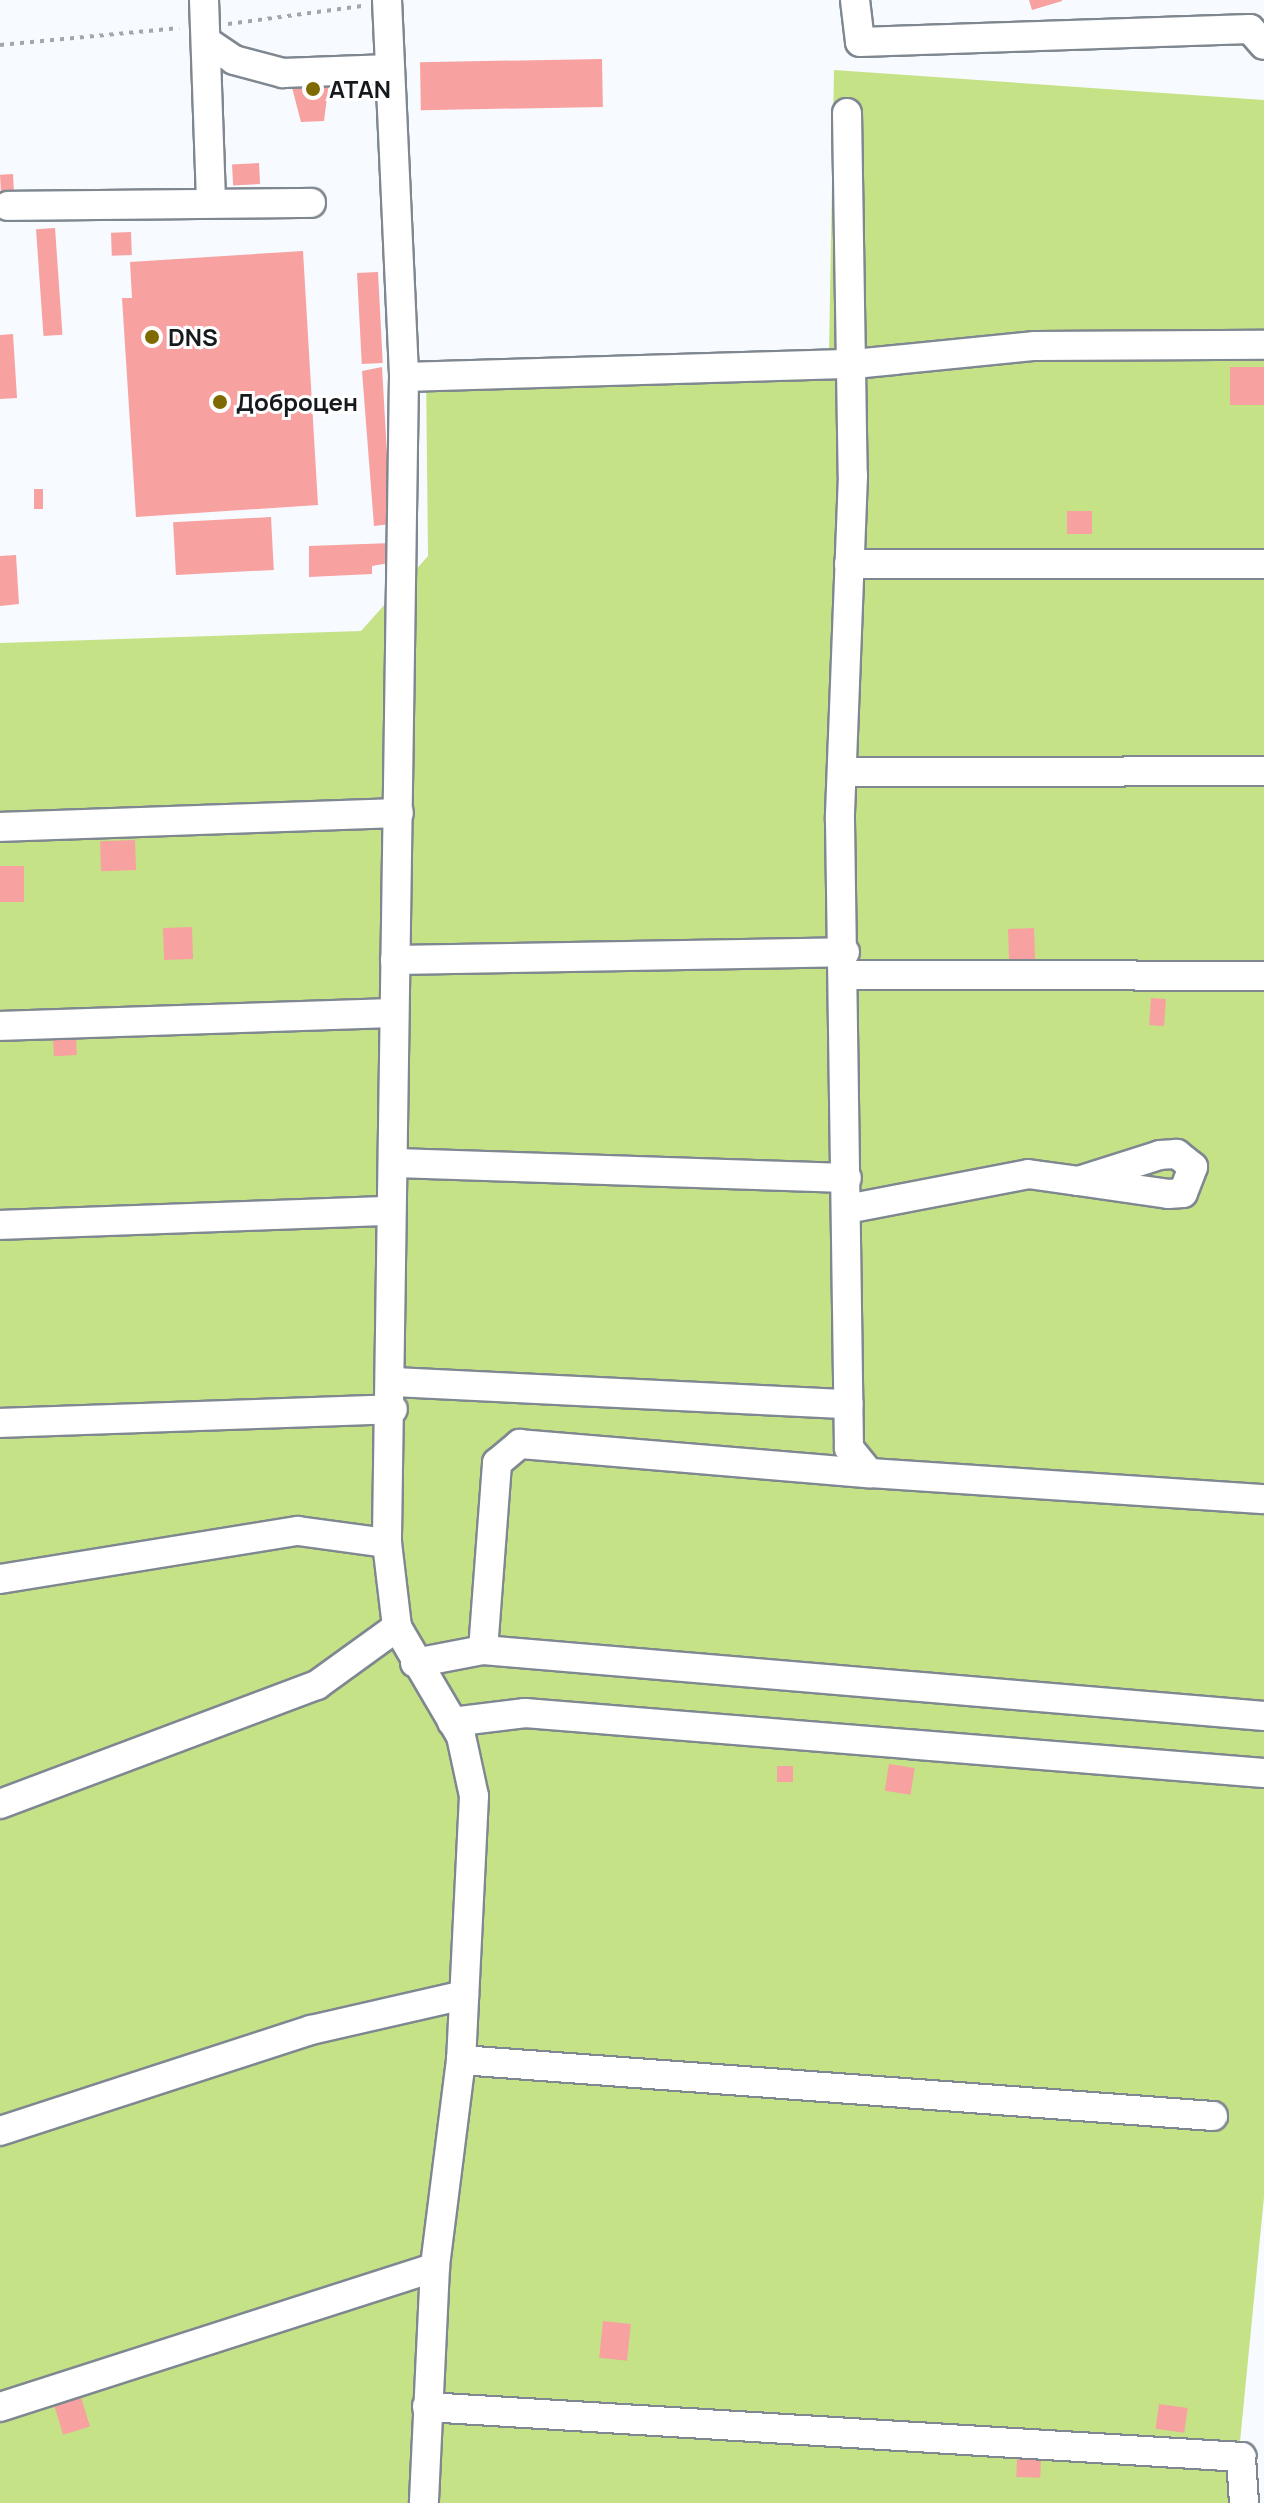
<!DOCTYPE html>
<html>
<head>
<meta charset="utf-8">
<style>
	body { margin:0 }
	#map { position:relative; width:1264px; height:2503px; overflow:hidden; background:#f7fafe; font-family:Manrope,sans-serif }
	div>[style] { position:absolute }
	.green>* { inset:0; background:#c6e286 }
	.building>* { inset:0; background:#f7a1a0; transform-origin:0 0 }
	.path>* { height:4px; margin-top:-2px; transform-origin:0; background:repeating-linear-gradient(90deg,#a3a6aa 0 4px,transparent 0 10px) }
	.roads { filter:drop-shadow(2px 0 #7f8790) drop-shadow(-2px 0 #7f8790) drop-shadow(0 2px #7f8790) drop-shadow(0 -2px #7f8790) }
	.minor>* { height:28px; margin:-14px; padding:0 14px; transform-origin:14px; border-radius:14px; background:#fff }
	.dots>* { width:22px; height:22px; translate:-50% -50%; box-sizing:border-box; border:4px solid #fff; border-radius:50% }
	span { translate:-50% -50%; white-space:nowrap; text-align:center; line-height:1.15; -webkit-text-stroke:6px #fff; paint-order:stroke }
	.poi-label { font-size:24px; color:#161a1d; font-weight:700 }
	.left { translate:0 -50%; text-align:left }
</style>
</head>
<body>
<div id="map">
	<div class="green">
		<div style="clip-path:polygon(834px 70px,1264px 100px,1264px 2197px,1234px 2503px,0 2503px,0 643px,361px 631px,428px 556px,426px 369px,829px 353px)"></div>
	</div>
	<div class="building">
		<div style="clip-path:polygon(1029px 0,1062px 0,1062px 1px,1032px 10px)"></div>
		<div style="left:602px;top:59px;width:48px;height:182px;rotate:89deg"></div>
		<div style="clip-path:polygon(330px 74px,324px 121px,301px 122px,289px 76px)"></div>
		<div style="left:259px;top:163px;width:21px;height:27px;rotate:87deg"></div>
		<div style="left:13px;top:174px;width:19px;height:13px;rotate:87deg"></div>
		<div style="left:55px;top:228px;width:107px;height:19px;rotate:86deg"></div>
		<div style="left:131px;top:232px;width:23px;height:20px;rotate:88deg"></div>
		<div style="clip-path:polygon(303px 251px,318px 505px,136px 517px,122px 298px,132px 298px,130px 262px)"></div>
		<div style="left:378px;top:272px;width:91px;height:21px;rotate:87deg"></div>
		<div style="clip-path:polygon(13px 334px,17px 398px,0 399px,0 335px)"></div>
		<div style="clip-path:polygon(382px 367px,391px 524px,374px 526px,362px 371px)"></div>
		<div style="left:1264px;top:367px;width:38px;height:34px;rotate:90deg"></div>
		<div style="left:34px;top:489px;width:9px;height:20px"></div>
		<div style="left:1067px;top:511px;width:25px;height:23px"></div>
		<div style="left:271px;top:517px;width:53px;height:98px;rotate:87deg"></div>
		<div style="clip-path:polygon(392px 543px,395px 562px,372px 566px,372px 574px,309px 577px,309px 546px)"></div>
		<div style="clip-path:polygon(16px 555px,19px 604px,0 606px,0 556px)"></div>
		<div style="left:135px;top:840px;width:30px;height:35px;rotate:88deg"></div>
		<div style="left:0;top:866px;width:24px;height:36px"></div>
		<div style="left:192px;top:927px;width:32px;height:29px;rotate:88deg"></div>
		<div style="left:1034px;top:928px;width:34px;height:26px;rotate:88deg"></div>
		<div style="left:1151px;top:998px;width:15px;height:27px;rotate:4deg"></div>
		<div style="left:76px;top:1038px;width:17px;height:23px;rotate:87deg"></div>
		<div style="left:889px;top:1764px;width:26px;height:27px;rotate:9deg"></div>
		<div style="left:777px;top:1766px;width:16px;height:16px"></div>
		<div style="left:603px;top:2321px;width:28px;height:37px;rotate:6deg"></div>
		<div style="left:80px;top:2394px;width:34px;height:28px;rotate:73deg"></div>
		<div style="left:1159px;top:2404px;width:29px;height:25px;rotate:8deg"></div>
		<div style="left:1017px;top:2457px;width:24px;height:20px;rotate:2deg"></div>
	</div>
	<div class="path">
		<div style="left:228px;top:24px;width:135px;rotate:-7.7deg"></div>
		<div style="left:0;top:45px;width:180px;rotate:-5.4deg"></div>
	</div>
	<div class="roads">
		<div class="minor">
			<div style="left:204px;top:0;width:202px;rotate:88deg"></div>
			<div style="left:387px;top:0;width:377px;rotate:87.4deg"></div>
			<div style="left:404px;top:377px;width:1166px;rotate:90.84deg"></div>
			<div style="left:387px;top:1543px;width:85px;rotate:83.2deg"></div>
			<div style="left:397px;top:1627px;width:126px;rotate:59.6deg"></div>
			<div style="left:461px;top:1736px;width:61px;rotate:77.8deg"></div>
			<div style="left:474px;top:1796px;width:264px;rotate:92.8deg"></div>
			<div style="left:461px;top:2060px;width:209px;rotate:97.2deg"></div>
			<div style="left:435px;top:2267px;width:236px;rotate:92.7deg"></div>
			<div style="left:855px;top:0;width:42px;rotate:83.2deg"></div>
			<div style="left:860px;top:42px;width:390px;rotate:-1.9deg"></div>
			<div style="left:1250px;top:29px;width:21px;rotate:49deg"></div>
			<div style="left:206px;top:41px;width:34px;rotate:34deg"></div>
			<div style="left:234px;top:60px;width:51px;rotate:14.9deg"></div>
			<div style="left:283px;top:73px;width:106px;rotate:-2.2deg"></div>
			<div style="left:847px;top:113px;width:362px;rotate:89.1deg"></div>
			<div style="left:853px;top:475px;width:345px;rotate:92.2deg"></div>
			<div style="left:840px;top:820px;width:628px;rotate:89.18deg"></div>
			<div style="left:849px;top:1448px;width:32px;rotate:51deg"></div>
			<div style="left:869px;top:1473px;width:394px;rotate:3.8deg"></div>
			<div style="left:8px;top:206px;width:303px;rotate:-0.6deg"></div>
			<div style="left:404px;top:377px;width:450px;rotate:-1.7deg"></div>
			<div style="left:854px;top:364px;width:182px;rotate:-5.7deg"></div>
			<div style="left:1035px;top:346px;width:229px;rotate:-0.3deg"></div>
			<div style="left:849px;top:564px;width:415px"></div>
			<div style="left:842px;top:772px;width:422px;rotate:-0.1deg"></div>
			<div style="left:0;top:827px;width:399px;rotate:-2deg"></div>
			<div style="left:395px;top:960px;width:450px;rotate:-1deg"></div>
			<div style="left:847px;top:975px;width:417px;rotate:0.1deg"></div>
			<div style="left:0;top:1026px;width:394px;rotate:-1.9deg"></div>
			<div style="left:395px;top:1163px;width:452px;rotate:1.9deg"></div>
			<div style="left:847px;top:1209px;width:184px;rotate:-10.9deg"></div>
			<div style="left:1028px;top:1174px;width:50px;rotate:8deg"></div>
			<div style="left:1078px;top:1181px;width:91px;rotate:8.2deg"></div>
			<div style="left:1168px;top:1194px;width:15px;rotate:-4deg"></div>
			<div style="left:1183px;top:1193px;width:28px;rotate:-69deg"></div>
			<div style="left:1193px;top:1167px;width:21px;rotate:-141deg"></div>
			<div style="left:1177px;top:1154px;width:17px;rotate:177deg"></div>
			<div style="left:1160px;top:1155px;width:86px;rotate:162.4deg"></div>
			<div style="left:0;top:1225px;width:391px;rotate:-2.1deg"></div>
			<div style="left:393px;top:1382px;width:456px;rotate:2.8deg"></div>
			<div style="left:0;top:1423px;width:393px;rotate:-2deg"></div>
			<div style="left:0;top:1579px;width:302px;rotate:-9.2deg"></div>
			<div style="left:298px;top:1531px;width:90px;rotate:7.7deg"></div>
			<div style="left:483px;top:1650px;width:188px;rotate:-85.7deg"></div>
			<div style="left:497px;top:1463px;width:30px;rotate:-40deg"></div>
			<div style="left:520px;top:1444px;width:350px;rotate:4.8deg"></div>
			<div style="left:415px;top:1663px;width:69px;rotate:-10.8deg"></div>
			<div style="left:483px;top:1650px;width:784px;rotate:4.83deg"></div>
			<div style="left:452px;top:1722px;width:74px;rotate:-7deg"></div>
			<div style="left:525px;top:1713px;width:741px;rotate:4.64deg"></div>
			<div style="left:0;top:1804px;width:339px;rotate:-20.6deg"></div>
			<div style="left:317px;top:1685px;width:99px;rotate:-35.9deg"></div>
			<div style="left:461px;top:2060px;width:754px;rotate:4.26deg"></div>
			<div style="left:0;top:2131px;width:327px;rotate:-18deg"></div>
			<div style="left:311px;top:2030px;width:157px;rotate:-12.9deg"></div>
			<div style="left:0;top:2407px;width:457px;rotate:-17.8deg"></div>
			<div style="left:427px;top:2407px;width:816px;rotate:3.51deg"></div>
			<div style="left:1241px;top:2457px;width:46px;rotate:86.3deg"></div>
		</div>
	</div>
	<div class="dots">
		<div style="left:313px;top:89px;background:#7e6a01"></div>
		<div style="left:152px;top:337px;background:#7e6a01"></div>
		<div style="left:220px;top:402px;background:#7e6a01"></div>
	</div>
	<div class="poi-label">
		<span class="left" style="left:329px;top:89px">ATAN</span>
		<span class="left" style="left:168px;top:337px">DNS</span>
		<span class="left" style="left:236px;top:402px">Доброцен</span>
	</div>
</div>
</body>
</html>
